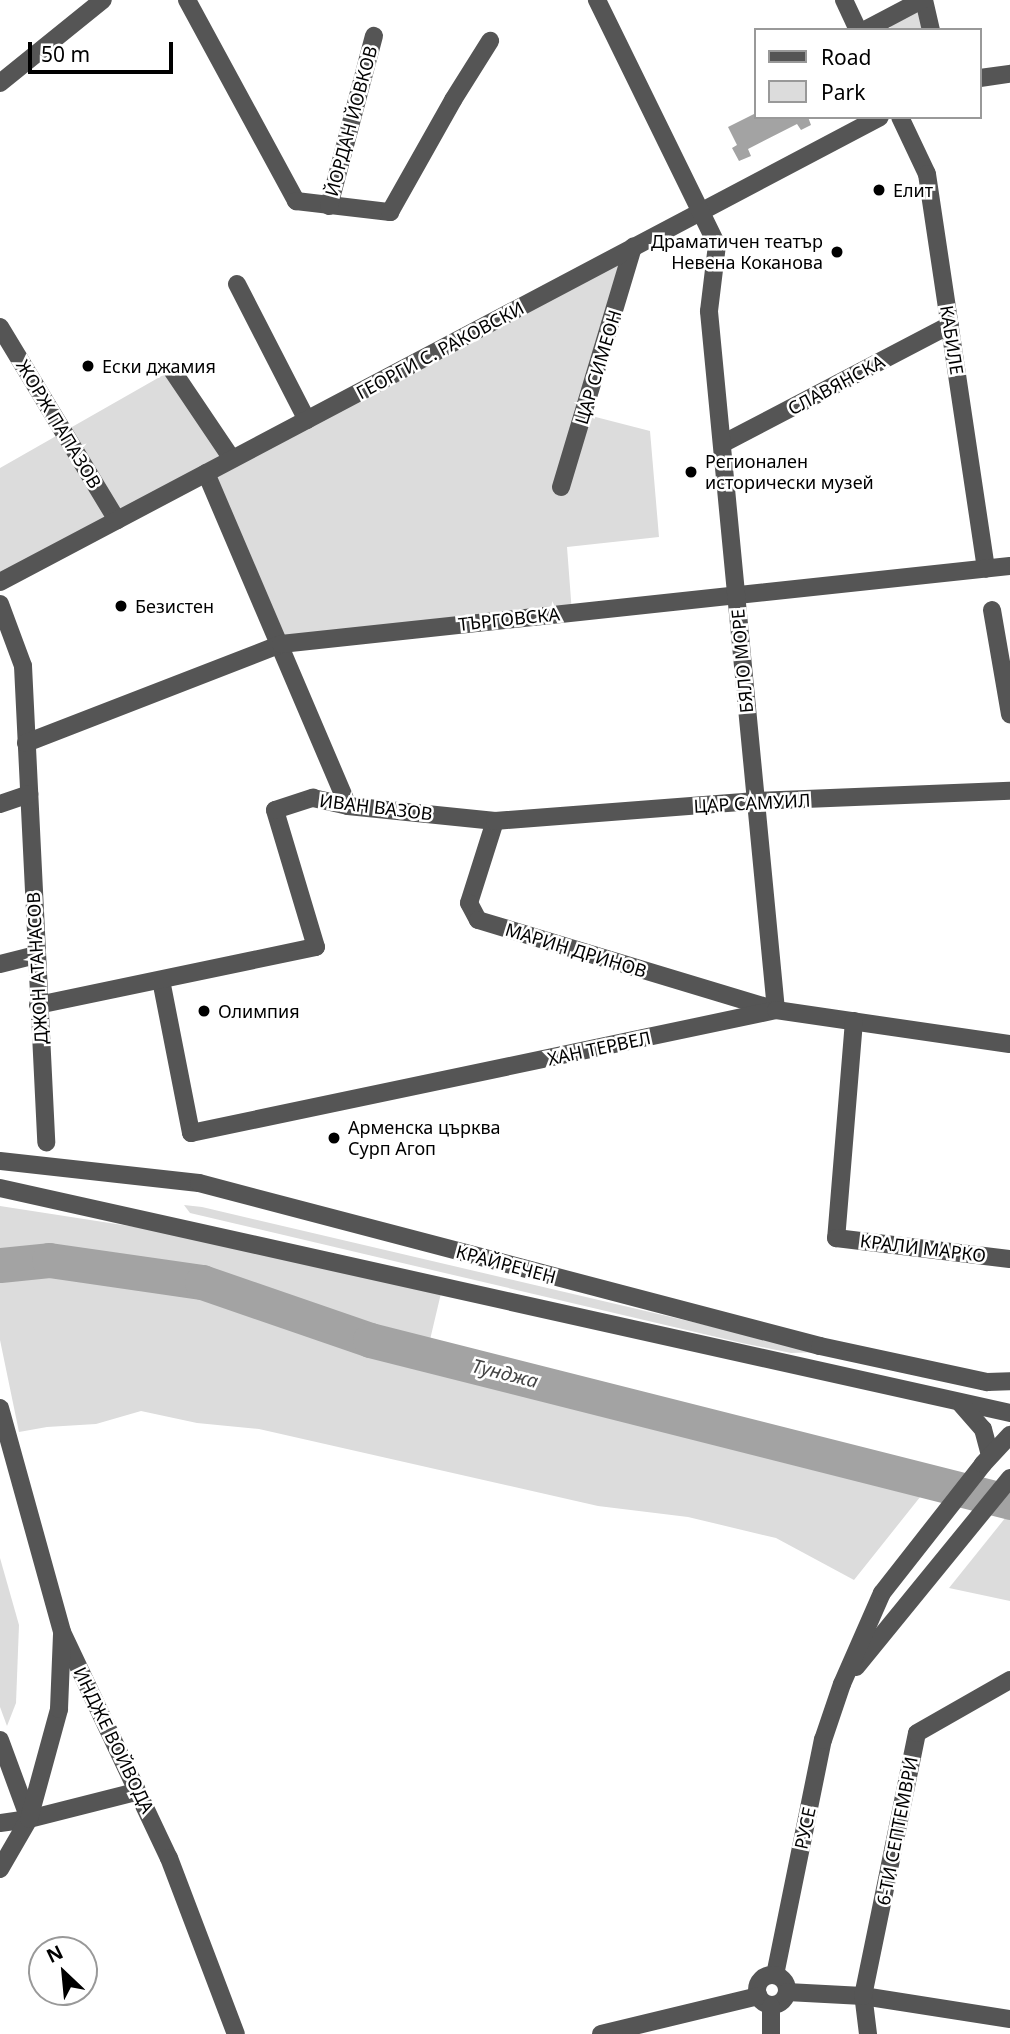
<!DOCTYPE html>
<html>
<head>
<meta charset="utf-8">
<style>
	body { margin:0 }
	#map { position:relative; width:1010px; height:2034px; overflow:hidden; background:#fff; font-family:"Noto Sans",sans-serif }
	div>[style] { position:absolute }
	.green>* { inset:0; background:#dcdcdc }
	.water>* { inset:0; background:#a3a3a3 }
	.river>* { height:35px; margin:-17.5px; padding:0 17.5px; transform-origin:17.5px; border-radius:17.5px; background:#a3a3a3 }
	.minor>* { height:18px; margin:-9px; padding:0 9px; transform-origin:9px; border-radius:9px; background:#555 }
	.minor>.ring { margin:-9px; padding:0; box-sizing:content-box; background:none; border:18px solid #555; border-radius:50% }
	.dots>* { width:19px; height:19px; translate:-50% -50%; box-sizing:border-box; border:4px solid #fff; border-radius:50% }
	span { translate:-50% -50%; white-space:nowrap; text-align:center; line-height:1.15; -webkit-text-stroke:5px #fff; paint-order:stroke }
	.street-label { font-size:18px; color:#000 }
	.poi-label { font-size:18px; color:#000 }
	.left { translate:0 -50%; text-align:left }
	.right { translate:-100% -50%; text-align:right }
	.water-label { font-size:19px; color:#444; font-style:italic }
	.legend { position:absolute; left:754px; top:28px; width:228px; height:91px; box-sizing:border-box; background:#fff; border:2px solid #999; margin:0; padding:9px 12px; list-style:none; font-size:21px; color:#000 }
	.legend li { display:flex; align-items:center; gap:14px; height:35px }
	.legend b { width:35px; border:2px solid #999 }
	.north { position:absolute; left:28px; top:1936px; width:70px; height:70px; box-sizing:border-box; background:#fff; border:2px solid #999; border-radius:50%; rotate:334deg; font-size:19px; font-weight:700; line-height:28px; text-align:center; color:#000 }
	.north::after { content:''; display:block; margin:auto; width:24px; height:32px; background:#000; clip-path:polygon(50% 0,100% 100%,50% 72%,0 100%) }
	.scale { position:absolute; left:28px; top:42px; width:145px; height:32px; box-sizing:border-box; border:4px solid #000; border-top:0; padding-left:9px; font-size:21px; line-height:24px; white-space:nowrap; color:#000; -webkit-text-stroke:5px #fff; paint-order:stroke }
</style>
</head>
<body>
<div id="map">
	<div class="green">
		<div style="clip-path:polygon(922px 0,931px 30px,891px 30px,888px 18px)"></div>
		<div style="clip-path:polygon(633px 247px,584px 414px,650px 431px,659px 537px,567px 547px,572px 613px,281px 644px,206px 473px,0 582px,0 468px,172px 370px,231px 459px)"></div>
		<div style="clip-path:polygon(184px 1205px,202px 1207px,820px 1352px,791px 1353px,742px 1343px,190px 1213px)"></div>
		<div style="clip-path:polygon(0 1206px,213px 1239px,442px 1289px,429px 1344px,940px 1472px,854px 1580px,776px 1538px,688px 1517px,598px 1506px,259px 1429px,197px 1423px,141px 1411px,96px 1424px,47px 1427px,19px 1432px,0 1340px)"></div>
		<div style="clip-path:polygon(1010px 1512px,1010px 1601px,949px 1588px)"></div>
		<div style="clip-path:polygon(0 1558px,19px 1625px,16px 1703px,7px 1726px,0 1707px)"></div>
	</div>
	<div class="water">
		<div style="clip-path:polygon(756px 113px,756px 117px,808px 117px,811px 125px,801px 130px,797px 124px,748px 149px,751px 156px,739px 161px,732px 148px,737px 145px,728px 127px)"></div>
	</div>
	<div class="river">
		<div style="left:0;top:1265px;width:49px;rotate:-5.8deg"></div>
		<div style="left:49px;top:1260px;width:155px;rotate:8.2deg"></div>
		<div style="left:202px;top:1282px;width:178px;rotate:19deg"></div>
		<div style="left:370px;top:1340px;width:660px;rotate:14.2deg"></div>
	</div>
	<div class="minor">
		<div style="left:187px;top:0;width:229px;rotate:61.5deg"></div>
		<div style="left:296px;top:201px;width:95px;rotate:6.7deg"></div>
		<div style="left:390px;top:212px;width:129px;rotate:-60.6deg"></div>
		<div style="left:453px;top:100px;width:70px;rotate:-57.9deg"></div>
		<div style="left:844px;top:0;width:33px;rotate:65deg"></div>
		<div style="left:924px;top:0;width:31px;rotate:77deg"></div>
		<div style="left:865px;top:30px;width:64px;rotate:-27.8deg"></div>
		<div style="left:980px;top:78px;width:30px;rotate:-8deg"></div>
		<div style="left:0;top:83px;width:132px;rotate:-38.9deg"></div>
		<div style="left:900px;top:117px;width:63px;rotate:64.7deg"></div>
		<div style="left:927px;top:174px;width:399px;rotate:81.5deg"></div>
		<div style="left:329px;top:206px;width:176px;rotate:-75.2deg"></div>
		<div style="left:237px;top:284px;width:153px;rotate:62.8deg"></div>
		<div style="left:0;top:327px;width:226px;rotate:58.8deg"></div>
		<div style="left:172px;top:370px;width:107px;rotate:56deg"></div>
		<div style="left:722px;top:444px;width:257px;rotate:-27.6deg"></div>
		<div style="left:206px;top:473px;width:362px;rotate:66.9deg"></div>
		<div style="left:561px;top:487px;width:251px;rotate:-73.3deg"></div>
		<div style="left:0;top:582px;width:995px;rotate:-27.85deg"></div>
		<div style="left:0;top:604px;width:66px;rotate:69.6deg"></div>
		<div style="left:23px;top:666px;width:477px;rotate:87.2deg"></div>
		<div style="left:992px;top:610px;width:106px;rotate:80.2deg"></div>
		<div style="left:26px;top:743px;width:274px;rotate:-21.2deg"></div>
		<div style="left:281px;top:644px;width:733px;rotate:-6.11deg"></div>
		<div style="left:0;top:804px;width:31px;rotate:-19deg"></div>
		<div style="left:495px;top:821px;width:86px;rotate:107.6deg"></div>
		<div style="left:469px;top:903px;width:19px;rotate:62deg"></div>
		<div style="left:478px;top:920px;width:311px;rotate:16.8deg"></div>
		<div style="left:776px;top:1010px;width:702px;rotate:-95.48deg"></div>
		<div style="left:709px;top:311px;width:66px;rotate:-83.1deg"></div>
		<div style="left:717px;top:245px;width:273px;rotate:-116.1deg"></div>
		<div style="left:0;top:964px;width:37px;rotate:-14deg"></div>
		<div style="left:161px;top:980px;width:156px;rotate:78.9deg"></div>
		<div style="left:191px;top:1133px;width:598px;rotate:-11.87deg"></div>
		<div style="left:776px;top:1010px;width:236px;rotate:8.3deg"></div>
		<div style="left:38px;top:1005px;width:284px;rotate:-11.8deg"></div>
		<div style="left:316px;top:947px;width:143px;rotate:-106.7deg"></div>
		<div style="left:275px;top:810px;width:40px;rotate:-18deg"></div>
		<div style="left:313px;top:798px;width:36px;rotate:13deg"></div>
		<div style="left:348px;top:806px;width:148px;rotate:5.8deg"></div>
		<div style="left:495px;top:821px;width:262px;rotate:-4.4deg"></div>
		<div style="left:756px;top:801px;width:254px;rotate:-2.3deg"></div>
		<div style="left:854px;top:1021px;width:218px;rotate:94.7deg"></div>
		<div style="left:836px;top:1238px;width:175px;rotate:6.9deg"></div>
		<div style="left:0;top:1161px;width:200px;rotate:6.3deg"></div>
		<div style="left:199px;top:1183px;width:642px;rotate:14.71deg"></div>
		<div style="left:820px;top:1346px;width:171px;rotate:12.2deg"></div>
		<div style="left:987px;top:1382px;width:23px;rotate:-2deg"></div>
		<div style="left:0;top:1188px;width:1035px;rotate:12.56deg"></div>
		<div style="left:961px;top:1404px;width:33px;rotate:49deg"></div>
		<div style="left:983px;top:1429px;width:27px;rotate:75deg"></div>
		<div style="left:0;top:1408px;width:232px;rotate:74.5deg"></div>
		<div style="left:62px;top:1632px;width:250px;rotate:64.7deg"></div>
		<div style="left:169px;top:1858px;width:188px;rotate:69.2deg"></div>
		<div style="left:856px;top:1667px;width:244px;rotate:-50.8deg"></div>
		<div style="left:0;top:1740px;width:84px;rotate:69.8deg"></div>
		<div style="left:0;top:1823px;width:29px;rotate:-8deg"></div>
		<div style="left:29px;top:1819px;width:110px;rotate:-14.2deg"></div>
		<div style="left:0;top:1869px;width:58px;rotate:-59.9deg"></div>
		<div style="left:29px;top:1819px;width:114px;rotate:-74.7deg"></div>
		<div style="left:59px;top:1709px;width:74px;rotate:-87.7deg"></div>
		<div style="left:775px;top:1975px;width:240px;rotate:-78.5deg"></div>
		<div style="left:823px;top:1740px;width:59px;rotate:-71.3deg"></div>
		<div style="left:842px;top:1684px;width:99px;rotate:-66.3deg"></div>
		<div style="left:882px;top:1593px;width:164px;rotate:-51.9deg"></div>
		<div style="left:983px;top:1464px;width:40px;rotate:-47deg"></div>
		<div class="ring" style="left:757px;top:1975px;width:12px;height:12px"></div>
		<div style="left:787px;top:1992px;width:76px;rotate:3deg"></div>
		<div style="left:863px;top:1996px;width:149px;rotate:8.9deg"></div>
		<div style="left:601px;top:2034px;width:162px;rotate:-13.6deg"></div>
		<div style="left:771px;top:2034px;width:28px;rotate:-90deg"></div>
		<div style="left:868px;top:2034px;width:38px;rotate:-97deg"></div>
		<div style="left:863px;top:1996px;width:268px;rotate:-78.4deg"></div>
		<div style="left:917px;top:1733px;width:107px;rotate:-29.7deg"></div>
	</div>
	<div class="dots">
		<div style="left:879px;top:190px;background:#000"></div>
		<div style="left:837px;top:252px;background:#000"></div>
		<div style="left:88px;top:366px;background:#000"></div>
		<div style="left:691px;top:472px;background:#000"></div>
		<div style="left:121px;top:606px;background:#000"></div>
		<div style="left:204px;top:1011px;background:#000"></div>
		<div style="left:334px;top:1138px;background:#000"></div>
	</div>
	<div class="street-label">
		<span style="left:351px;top:121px;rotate:-75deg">ЙОРДАН ЙОВКОВ</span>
		<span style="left:952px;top:340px;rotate:81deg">КАБИЛЕ</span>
		<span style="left:440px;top:350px;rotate:-28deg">ГЕОРГИ С. РАКОВСКИ</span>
		<span style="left:598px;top:367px;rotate:-73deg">ЦАР СИМЕОН</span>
		<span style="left:836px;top:385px;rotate:-28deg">СЛАВЯНСКА</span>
		<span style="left:59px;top:424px;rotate:59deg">ЖОРЖ ПАПАЗОВ</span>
		<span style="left:509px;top:619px;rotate:-6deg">ТЪРГОВСКА</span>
		<span style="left:742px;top:661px;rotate:-95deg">БЯЛО МОРЕ</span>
		<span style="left:752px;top:803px;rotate:-3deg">ЦАР САМУИЛ</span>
		<span style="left:376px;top:807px;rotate:7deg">ИВАН ВАЗОВ</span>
		<span style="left:576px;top:950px;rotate:17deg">МАРИН ДРИНОВ</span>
		<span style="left:37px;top:968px;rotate:-93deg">ДЖОН АТАНАСОВ</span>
		<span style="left:599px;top:1048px;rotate:-12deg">ХАН ТЕРВЕЛ</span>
		<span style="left:923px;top:1248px;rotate:7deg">КРАЛИ МАРКО</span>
		<span style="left:506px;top:1264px;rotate:15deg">КРАЙРЕЧЕН</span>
		<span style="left:114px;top:1740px;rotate:64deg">ИНДЖЕ ВОЙВОДА</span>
		<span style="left:805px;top:1828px;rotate:-78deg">РУСЕ</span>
		<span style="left:897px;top:1831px;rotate:-79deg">6-ТИ СЕПТЕМВРИ</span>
	</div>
	<div class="poi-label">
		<span class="left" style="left:893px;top:190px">Елит</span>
		<span class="right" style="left:823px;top:252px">Драматичен театър<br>Невена Коканова</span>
		<span class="left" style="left:102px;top:366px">Ески джамия</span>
		<span class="left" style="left:705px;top:472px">Регионален<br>исторически музей</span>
		<span class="left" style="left:135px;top:606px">Безистен</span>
		<span class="left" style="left:218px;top:1011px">Олимпия</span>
		<span class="left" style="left:348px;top:1138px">Арменска църква<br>Сурп Агоп</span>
	</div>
	<div class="water-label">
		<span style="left:505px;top:1374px;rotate:14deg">Тунджа</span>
	</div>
	<ul class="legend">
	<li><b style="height:9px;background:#555"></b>Road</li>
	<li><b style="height:19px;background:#dcdcdc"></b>Park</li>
	</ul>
	<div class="north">N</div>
	<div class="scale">50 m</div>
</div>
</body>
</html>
